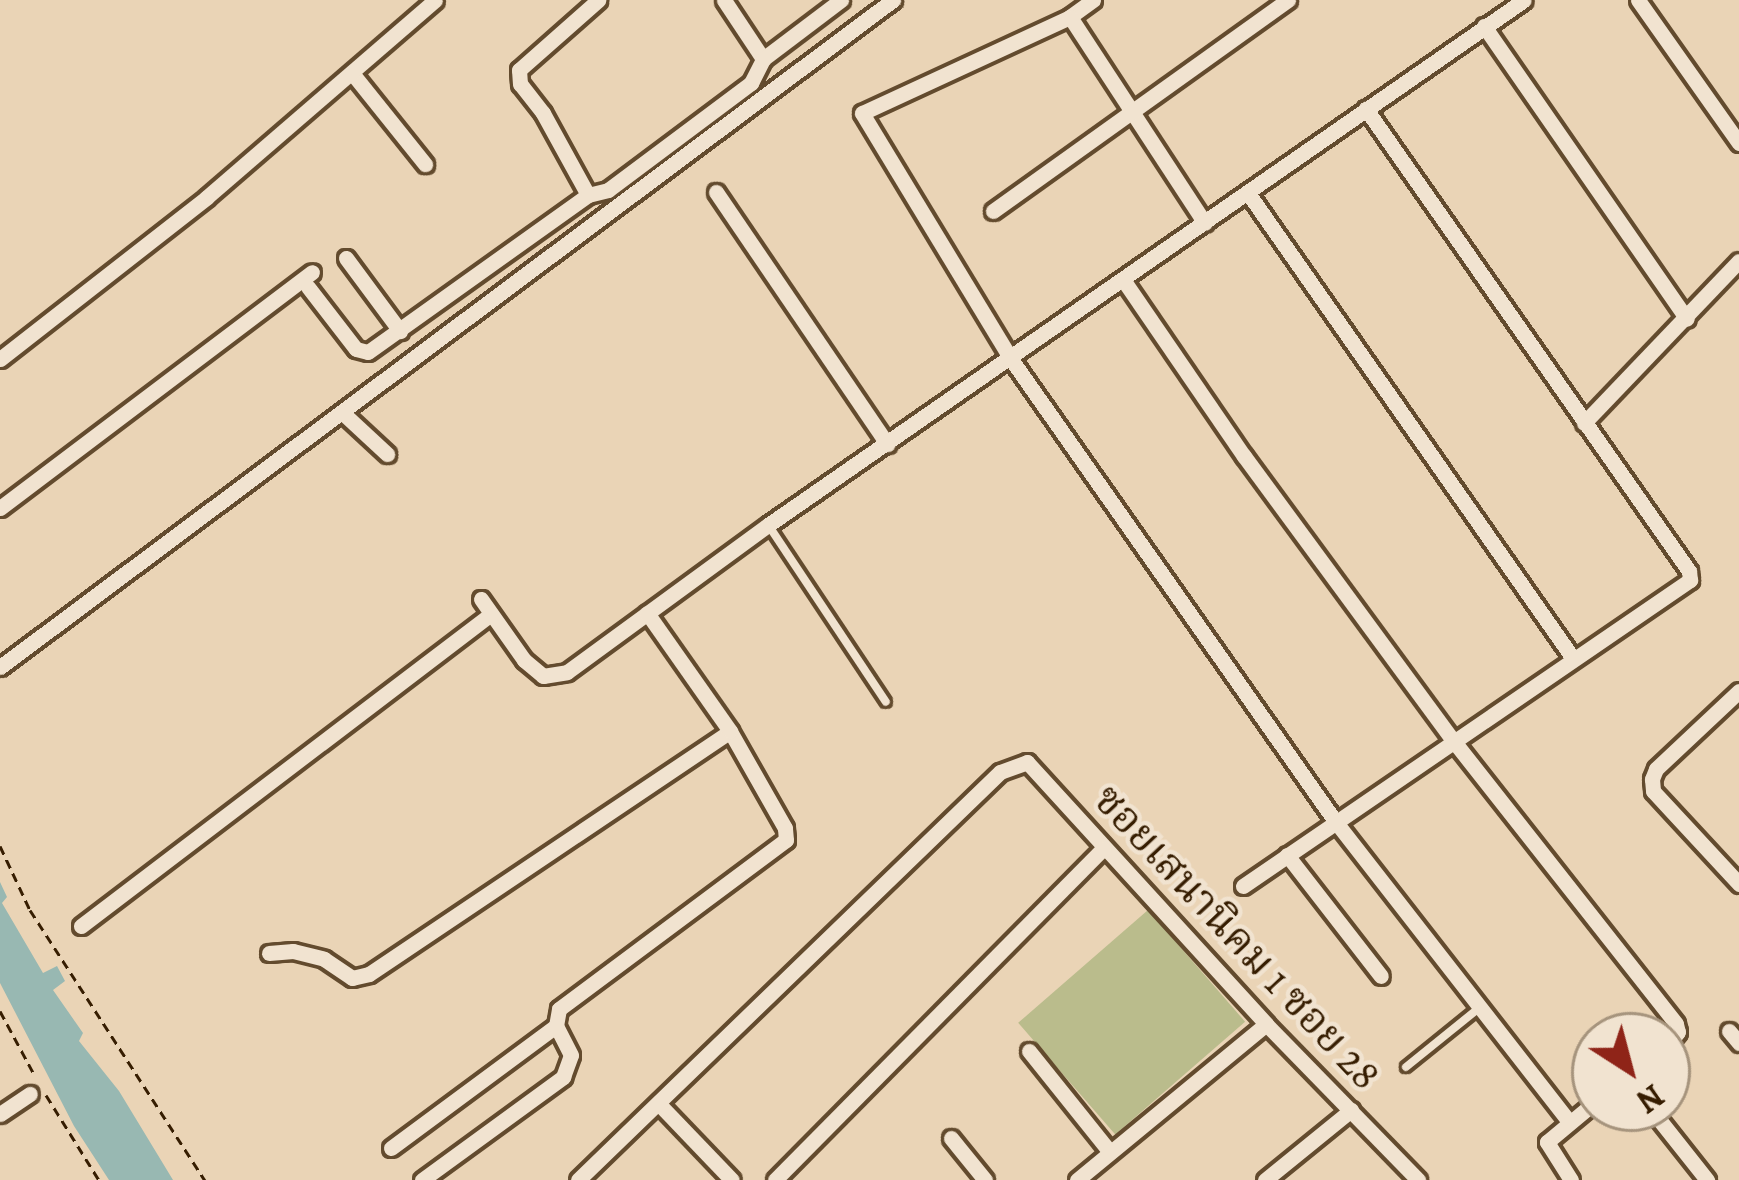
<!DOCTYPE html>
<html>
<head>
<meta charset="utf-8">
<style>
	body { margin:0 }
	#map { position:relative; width:1739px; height:1180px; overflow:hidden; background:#ead4b6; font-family:Alegreya,"Noto Serif Thai",serif }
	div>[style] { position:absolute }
	.green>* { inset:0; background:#babc8c; transform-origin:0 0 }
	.water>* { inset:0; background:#98b8b2 }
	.path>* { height:3px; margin-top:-1.5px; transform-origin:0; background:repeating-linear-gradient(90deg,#361d01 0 9px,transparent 0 15px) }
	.roads { filter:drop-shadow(3px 0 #634b2e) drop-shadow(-3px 0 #634b2e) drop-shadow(0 3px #634b2e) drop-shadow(0 -3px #634b2e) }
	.lane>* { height:8px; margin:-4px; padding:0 4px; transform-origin:4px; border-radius:4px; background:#f1e3d0 }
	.street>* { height:15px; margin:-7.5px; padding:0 7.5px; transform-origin:7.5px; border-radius:7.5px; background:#f1e3d0 }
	span { translate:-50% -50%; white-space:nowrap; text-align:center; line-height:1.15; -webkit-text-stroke:9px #f1e3d0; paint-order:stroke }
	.street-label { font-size:42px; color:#361d01 }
	.north { position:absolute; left:1571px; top:1012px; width:120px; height:120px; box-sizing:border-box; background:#f1e3d0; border:3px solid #a6947d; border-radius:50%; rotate:144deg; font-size:33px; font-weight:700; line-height:48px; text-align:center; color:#361d01 }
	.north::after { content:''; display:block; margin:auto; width:42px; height:54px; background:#8f2418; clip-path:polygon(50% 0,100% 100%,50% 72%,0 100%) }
</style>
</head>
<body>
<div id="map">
	<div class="green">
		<div style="left:1148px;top:910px;width:148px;height:172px;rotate:49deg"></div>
	</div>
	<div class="water">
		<div style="clip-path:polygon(0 882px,7px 897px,2px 903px,43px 973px,57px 966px,65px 981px,53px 990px,83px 1033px,79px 1041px,119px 1091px,173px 1180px,109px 1180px,74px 1126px,0 983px)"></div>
	</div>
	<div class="path">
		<div style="left:0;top:846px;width:71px;rotate:64.9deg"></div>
		<div style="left:30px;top:910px;width:322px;rotate:57.1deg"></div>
		<div style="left:0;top:1011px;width:74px;rotate:61.7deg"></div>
		<div style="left:46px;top:1095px;width:100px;rotate:58.1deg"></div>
	</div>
	<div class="roads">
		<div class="lane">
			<div style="left:769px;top:526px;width:211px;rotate:56.4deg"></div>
			<div style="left:1406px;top:1067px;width:94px;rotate:-38.9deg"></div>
		</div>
		<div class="street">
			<div style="left:724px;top:0;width:71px;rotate:56.5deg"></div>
			<div style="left:1093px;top:0;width:29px;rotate:144deg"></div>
			<div style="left:1070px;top:17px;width:229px;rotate:155.2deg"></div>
			<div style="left:862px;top:113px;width:288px;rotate:58.8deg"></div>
			<div style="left:1011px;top:359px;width:564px;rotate:54.96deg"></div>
			<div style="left:1335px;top:821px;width:381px;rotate:52.1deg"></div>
			<div style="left:1638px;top:0;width:175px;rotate:54.8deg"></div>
			<div style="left:1070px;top:17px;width:246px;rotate:56.8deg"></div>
			<div style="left:1484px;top:26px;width:356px;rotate:55.3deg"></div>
			<div style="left:352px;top:73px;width:117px;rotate:51.3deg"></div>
			<div style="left:716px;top:192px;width:305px;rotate:55.8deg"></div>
			<div style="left:1248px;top:193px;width:566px;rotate:55.07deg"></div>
			<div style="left:588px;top:195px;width:94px;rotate:-118.8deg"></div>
			<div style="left:543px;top:113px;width:37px;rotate:-128deg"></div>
			<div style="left:520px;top:84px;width:14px;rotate:-94deg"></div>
			<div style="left:519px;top:70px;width:106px;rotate:-41.5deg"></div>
			<div style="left:993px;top:211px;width:363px;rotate:-35.6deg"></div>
			<div style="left:346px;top:258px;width:91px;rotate:53.5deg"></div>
			<div style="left:1124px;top:281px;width:212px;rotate:55.6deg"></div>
			<div style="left:1244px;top:456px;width:351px;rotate:53.7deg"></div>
			<div style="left:1452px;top:739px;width:362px;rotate:51.8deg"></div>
			<div style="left:1676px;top:1024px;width:8px;rotate:76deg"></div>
			<div style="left:1678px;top:1032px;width:18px;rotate:128deg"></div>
			<div style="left:308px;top:287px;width:78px;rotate:52.3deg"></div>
			<div style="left:356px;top:349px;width:12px;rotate:14deg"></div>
			<div style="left:368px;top:352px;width:270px;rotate:-35.5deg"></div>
			<div style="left:588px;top:195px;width:21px;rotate:-14deg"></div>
			<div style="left:608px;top:190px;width:179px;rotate:-36.8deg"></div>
			<div style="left:751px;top:83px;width:27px;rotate:-63deg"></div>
			<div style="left:763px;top:59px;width:98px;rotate:-37.1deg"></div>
			<div style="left:0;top:359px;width:263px;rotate:-38deg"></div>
			<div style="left:207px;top:197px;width:301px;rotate:-40.8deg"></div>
			<div style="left:344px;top:414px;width:59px;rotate:42.9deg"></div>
			<div style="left:1584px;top:423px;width:224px;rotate:-46.3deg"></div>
			<div style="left:0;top:508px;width:391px;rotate:-37.1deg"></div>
			<div style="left:481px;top:599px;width:75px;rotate:54.8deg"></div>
			<div style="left:524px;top:660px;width:25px;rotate:40deg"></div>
			<div style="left:543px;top:676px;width:24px;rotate:-9deg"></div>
			<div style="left:567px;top:672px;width:249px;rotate:-36.2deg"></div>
			<div style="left:768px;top:525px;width:920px;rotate:-34.78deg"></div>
			<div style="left:0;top:667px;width:1115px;rotate:-36.76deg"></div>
			<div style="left:1739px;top:691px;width:114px;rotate:136.8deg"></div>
			<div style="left:1656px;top:769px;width:11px;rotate:112deg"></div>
			<div style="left:1652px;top:779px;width:12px;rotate:85deg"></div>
			<div style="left:1653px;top:791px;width:127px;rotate:47.2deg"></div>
			<div style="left:1287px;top:855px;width:153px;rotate:52.2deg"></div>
			<div style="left:1243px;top:886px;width:542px;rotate:-34.39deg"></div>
			<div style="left:1690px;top:580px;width:9px;rotate:-96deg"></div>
			<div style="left:1689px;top:571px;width:564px;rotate:-124.96deg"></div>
			<div style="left:81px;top:926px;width:515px;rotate:-37.27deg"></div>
			<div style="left:269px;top:953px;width:24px;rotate:-5deg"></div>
			<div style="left:293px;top:951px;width:32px;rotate:14deg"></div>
			<div style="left:324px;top:959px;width:34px;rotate:34deg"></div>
			<div style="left:352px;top:978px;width:17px;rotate:-13deg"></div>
			<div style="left:369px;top:974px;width:435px;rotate:-33.9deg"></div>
			<div style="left:1729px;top:1031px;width:16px;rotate:50deg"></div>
			<div style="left:1029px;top:1051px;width:129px;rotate:51.3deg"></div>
			<div style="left:659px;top:1104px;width:105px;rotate:46.2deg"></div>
			<div style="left:1650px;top:1108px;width:92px;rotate:51.6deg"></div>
			<div style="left:0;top:1114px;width:36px;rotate:-34deg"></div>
			<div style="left:951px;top:1138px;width:54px;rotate:51deg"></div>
			<div style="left:391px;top:1148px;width:205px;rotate:-36.5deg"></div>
			<div style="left:422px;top:1180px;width:175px;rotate:-36.1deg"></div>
			<div style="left:563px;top:1077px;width:23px;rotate:-70deg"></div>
			<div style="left:571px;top:1055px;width:33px;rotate:-117deg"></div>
			<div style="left:556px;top:1026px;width:17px;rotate:-80deg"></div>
			<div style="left:559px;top:1009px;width:283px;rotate:-36.7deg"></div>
			<div style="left:786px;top:840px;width:12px;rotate:-95deg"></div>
			<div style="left:785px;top:828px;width:112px;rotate:-119.6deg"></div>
			<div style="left:730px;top:731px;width:144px;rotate:-125.1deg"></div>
			<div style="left:578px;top:1180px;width:587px;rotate:-44.03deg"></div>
			<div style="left:1000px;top:772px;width:29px;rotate:-20deg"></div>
			<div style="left:1027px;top:762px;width:355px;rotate:47.6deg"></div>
			<div style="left:1266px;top:1024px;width:218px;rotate:45.7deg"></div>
			<div style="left:775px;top:1180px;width:466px;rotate:-45.3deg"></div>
			<div style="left:1077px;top:1180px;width:245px;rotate:-39.5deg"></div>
			<div style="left:1265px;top:1180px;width:111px;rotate:-39.1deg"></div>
			<div style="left:1571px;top:1180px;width:45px;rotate:-122.3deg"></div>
			<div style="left:1547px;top:1142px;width:62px;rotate:-39.8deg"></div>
		</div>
	</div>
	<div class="street-label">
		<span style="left:1237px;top:937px;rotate:47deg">ซอยเสนานิคม 1 ซอย 28</span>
	</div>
	<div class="north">N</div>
</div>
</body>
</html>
